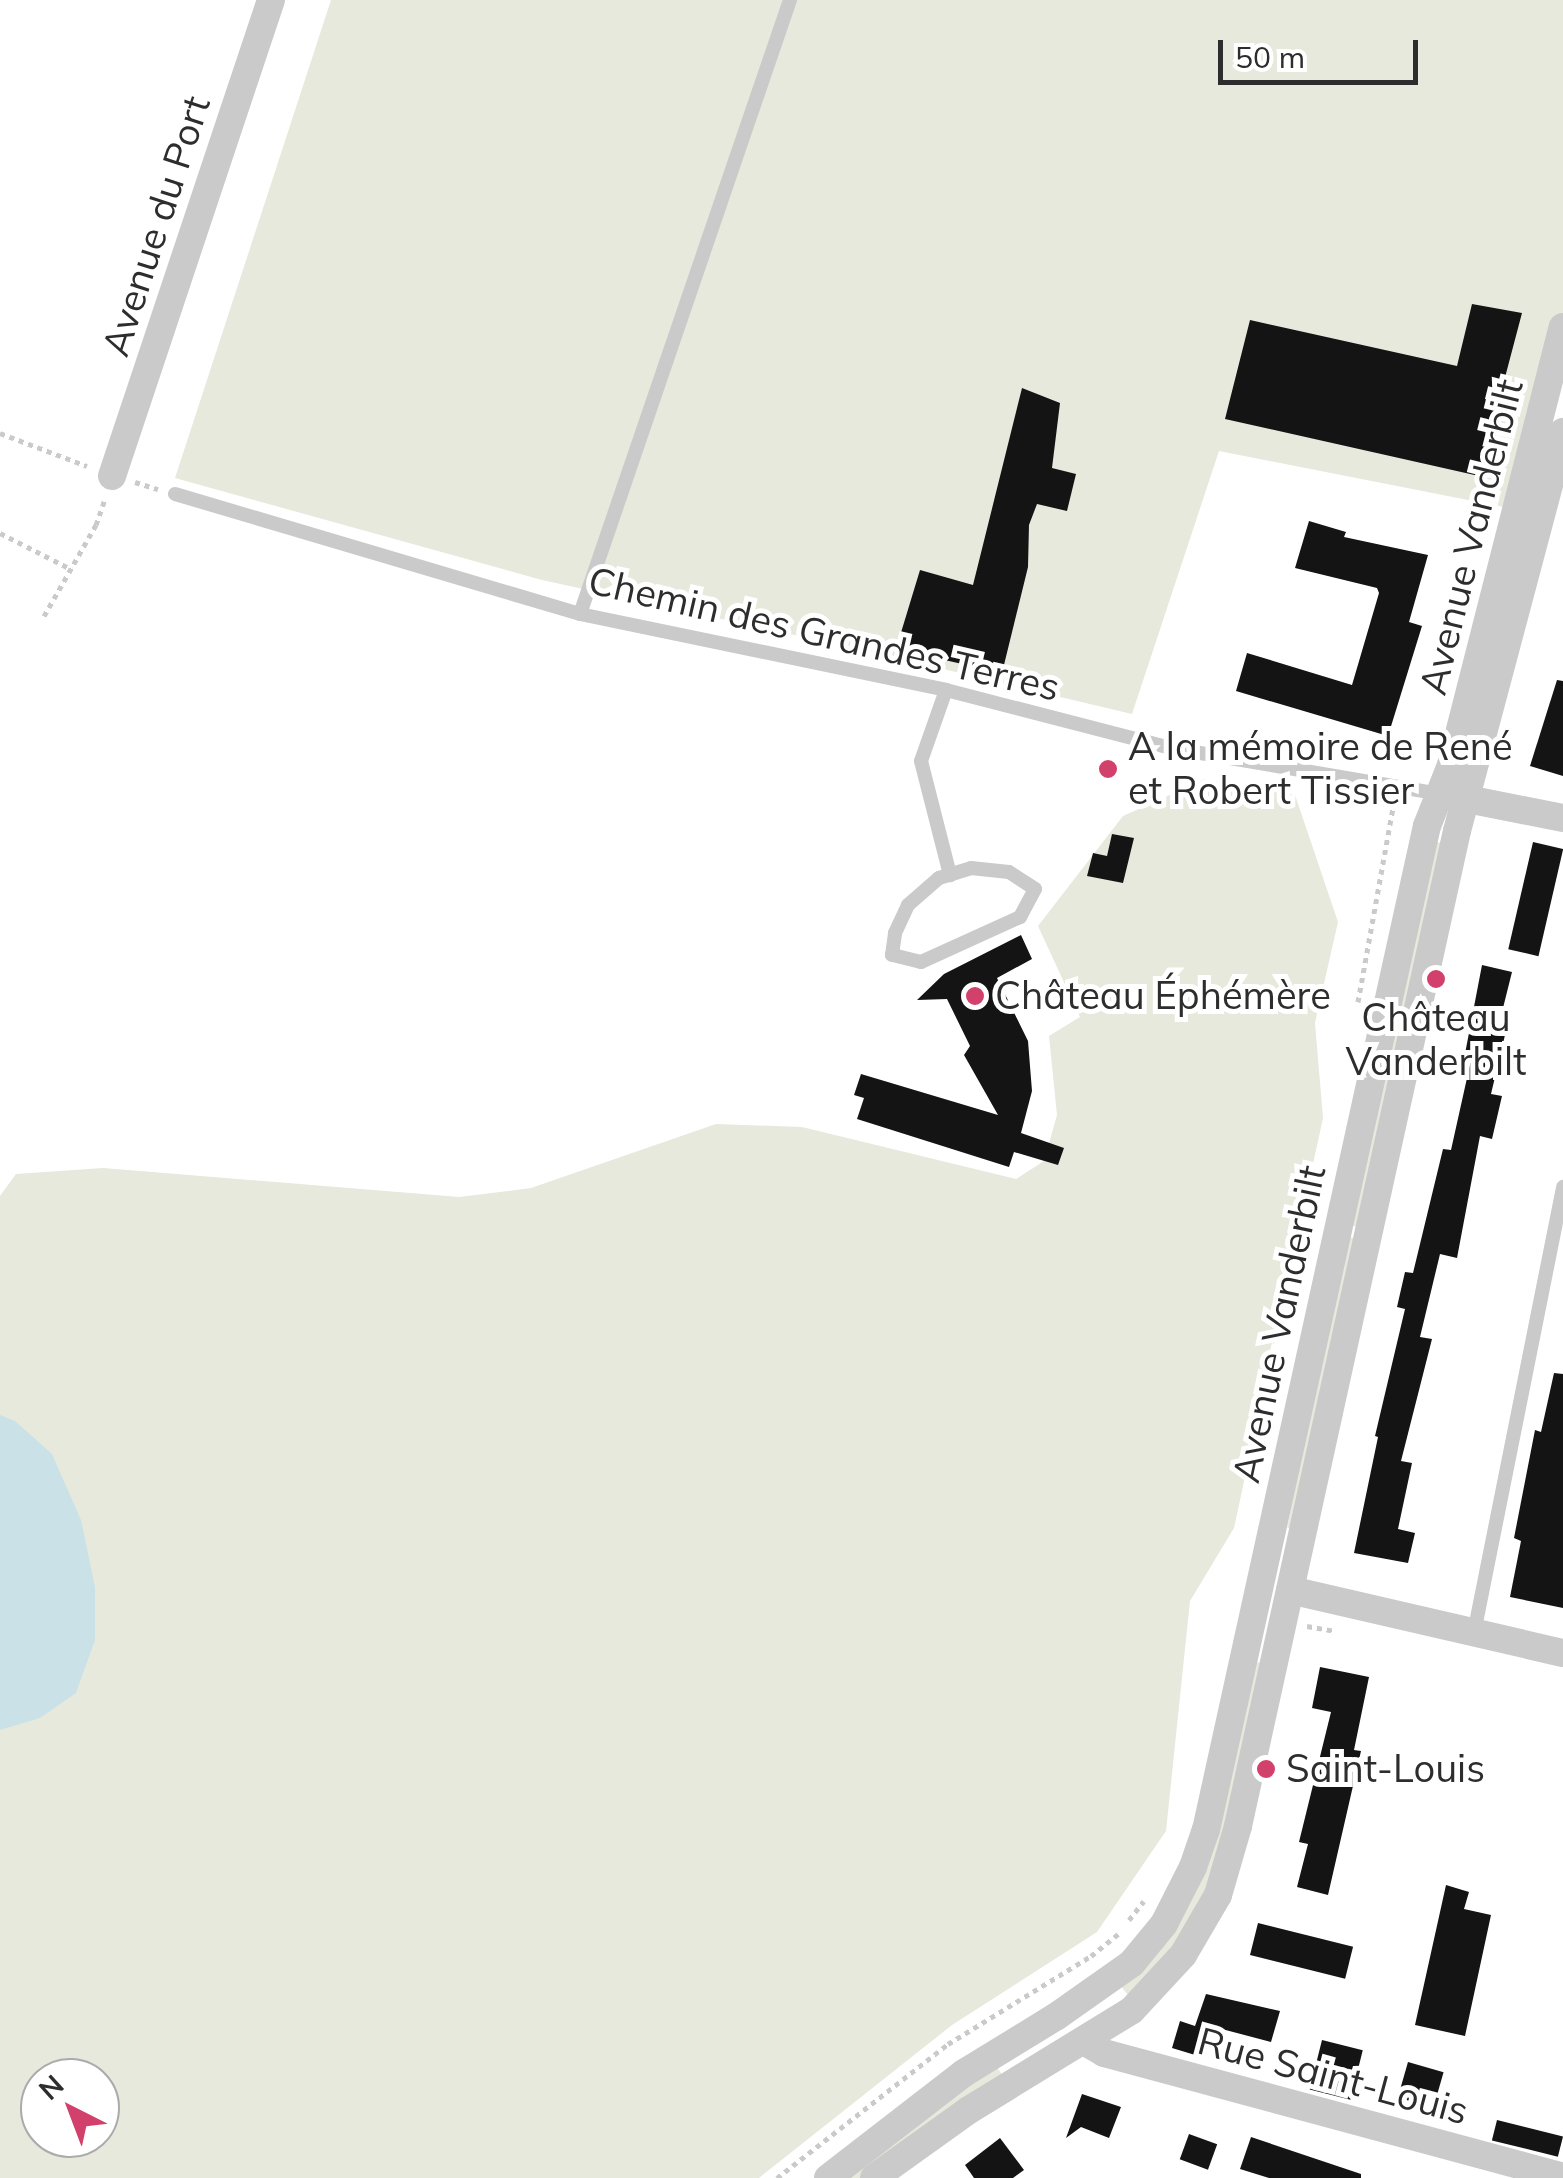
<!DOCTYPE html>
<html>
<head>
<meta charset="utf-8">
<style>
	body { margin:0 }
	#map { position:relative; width:1563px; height:2178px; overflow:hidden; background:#fff; font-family:Mulish,sans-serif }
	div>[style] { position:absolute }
	.green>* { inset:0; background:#e6e9dc; transform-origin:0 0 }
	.water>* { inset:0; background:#cae2e7 }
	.building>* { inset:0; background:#141414; transform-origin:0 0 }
	.path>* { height:5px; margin-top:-2.5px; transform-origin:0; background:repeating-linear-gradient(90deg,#cacaca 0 5px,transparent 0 10px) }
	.lane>* { height:14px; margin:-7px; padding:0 7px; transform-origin:7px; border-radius:7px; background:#cacaca }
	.street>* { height:28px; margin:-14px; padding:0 14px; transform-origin:14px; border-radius:14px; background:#cacaca }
	.dots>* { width:28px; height:28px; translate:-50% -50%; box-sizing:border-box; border:5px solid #fff; border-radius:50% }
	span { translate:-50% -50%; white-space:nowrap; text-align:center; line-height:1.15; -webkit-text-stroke:10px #fff; paint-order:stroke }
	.street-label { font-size:38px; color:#2d2d2d }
	.poi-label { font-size:38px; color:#2d2d2d }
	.left { translate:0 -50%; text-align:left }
	.north { position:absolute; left:20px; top:2058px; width:100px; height:100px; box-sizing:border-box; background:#fff; border:2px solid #ababab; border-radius:50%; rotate:318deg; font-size:28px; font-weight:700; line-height:40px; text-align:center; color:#2d2d2d }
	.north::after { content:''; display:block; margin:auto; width:35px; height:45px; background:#d2416b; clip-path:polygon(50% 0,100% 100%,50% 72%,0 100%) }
	.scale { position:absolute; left:1218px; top:40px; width:200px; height:45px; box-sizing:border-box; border:5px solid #2d2d2d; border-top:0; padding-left:12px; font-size:30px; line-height:35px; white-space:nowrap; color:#2d2d2d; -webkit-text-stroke:8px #fff; paint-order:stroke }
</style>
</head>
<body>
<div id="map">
	<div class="green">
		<div style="clip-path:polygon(331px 0,1563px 0,1563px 382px,1529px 512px,1219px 451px,1132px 714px,859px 649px,542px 580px,175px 478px)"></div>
		<div style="clip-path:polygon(evenodd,1205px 779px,1295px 795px,1338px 922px,1315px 1023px,1323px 1118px,1234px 1528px,1190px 1601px,1166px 1831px,1097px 1932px,952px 2025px,759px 2178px,0 2178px,0 1196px,16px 1174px,103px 1168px,459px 1197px,531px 1188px,716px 1124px,802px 1127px,1016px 1179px,1044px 1161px,1057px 1115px,1049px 1036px,1080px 1017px,1038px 926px,1123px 816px,1205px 779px,40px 2078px,100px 2078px,100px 2138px,40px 2138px,40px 2078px)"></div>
		<div style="clip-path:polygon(1437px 842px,1446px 844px,1361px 1228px,1346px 1224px)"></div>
		<div style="left:1344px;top:1236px;width:15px;height:297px;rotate:11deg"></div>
		<div style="clip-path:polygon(1251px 1661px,1265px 1664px,1227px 1838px,1194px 1923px,1131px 1999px,1120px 1985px,1163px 1940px)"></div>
		<div style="clip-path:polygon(994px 2062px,1004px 2078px,860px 2178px,842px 2178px)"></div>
	</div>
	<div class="water">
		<div style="clip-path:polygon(0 1415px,15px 1421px,52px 1454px,81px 1520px,95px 1587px,95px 1640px,76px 1693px,40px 1718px,0 1730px)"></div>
	</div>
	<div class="building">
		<div style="clip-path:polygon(1472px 304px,1522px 313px,1479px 476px,1225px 419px,1250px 320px,1457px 366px)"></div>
		<div style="clip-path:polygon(1022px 388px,1060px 403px,1052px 468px,1076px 474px,1067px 511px,1037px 504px,1029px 525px,1028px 567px,1002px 673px,896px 649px,920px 570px,973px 585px)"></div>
		<div style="clip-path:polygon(1309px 521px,1346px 532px,1344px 537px,1428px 555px,1409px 622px,1422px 626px,1388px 736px,1236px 691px,1247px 653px,1352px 685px,1379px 593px,1377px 588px,1295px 568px)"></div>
		<div style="clip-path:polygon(1557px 680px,1563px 681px,1563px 776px,1530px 766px)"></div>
		<div style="clip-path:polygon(1112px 834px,1134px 838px,1123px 883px,1087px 876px,1093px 853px,1107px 856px)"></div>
		<div style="left:1533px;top:842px;width:31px;height:110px;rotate:13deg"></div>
		<div style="clip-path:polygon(1021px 935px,1032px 959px,997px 978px,1028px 1041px,1032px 1091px,1021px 1133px,1064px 1148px,1058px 1165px,1014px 1152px,1009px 1167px,857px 1119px,864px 1098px,854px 1095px,861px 1074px,998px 1115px,964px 1055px,970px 1046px,947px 999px,917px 1000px,944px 974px)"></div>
		<div style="clip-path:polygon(1482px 965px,1512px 972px,1497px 1032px,1505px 1035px,1491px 1094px,1502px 1096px,1492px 1139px,1480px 1136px,1457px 1258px,1440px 1254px,1420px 1337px,1432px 1339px,1401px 1461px,1412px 1463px,1398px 1529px,1415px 1533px,1408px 1563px,1354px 1553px,1378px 1437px,1375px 1436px,1405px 1309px,1397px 1307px,1405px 1272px,1413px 1273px,1443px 1149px,1451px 1150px,1471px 1060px,1464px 1059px)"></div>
		<div style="clip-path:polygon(1554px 1373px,1563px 1374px,1563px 1608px,1510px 1597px,1521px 1541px,1514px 1538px,1535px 1430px,1541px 1432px)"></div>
		<div style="clip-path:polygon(1320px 1667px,1369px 1677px,1354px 1750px,1361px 1751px,1328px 1895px,1297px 1887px,1308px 1844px,1299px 1842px,1331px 1712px,1312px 1708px)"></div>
		<div style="clip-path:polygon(1446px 1885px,1469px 1892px,1464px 1909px,1491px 1915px,1465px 2036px,1415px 2025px)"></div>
		<div style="left:1258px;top:1923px;width:98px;height:33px;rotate:14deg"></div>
		<div style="clip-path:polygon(1206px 1994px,1280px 2011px,1271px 2042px,1218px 2028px,1207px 2029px,1213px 2031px,1205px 2058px,1172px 2048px,1180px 2021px,1195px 2026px)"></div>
		<div style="left:1322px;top:2040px;width:42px;height:51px;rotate:14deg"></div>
		<div style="left:1408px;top:2062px;width:37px;height:37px;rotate:16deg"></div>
		<div style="clip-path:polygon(1082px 2094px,1121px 2107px,1109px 2138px,1081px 2127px,1066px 2138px)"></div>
		<div style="left:1497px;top:2120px;width:68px;height:21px;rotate:14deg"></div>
		<div style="left:1189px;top:2134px;width:30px;height:27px;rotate:20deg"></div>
		<div style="clip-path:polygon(1251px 2137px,1361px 2174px,1361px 2178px,1269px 2178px,1240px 2169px)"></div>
		<div style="clip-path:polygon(1000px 2138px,1024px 2170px,1013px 2178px,974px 2178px,965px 2165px)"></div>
	</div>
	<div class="path">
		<div style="left:0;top:433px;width:93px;rotate:20.8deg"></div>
		<div style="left:135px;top:482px;width:24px;rotate:17deg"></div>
		<div style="left:0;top:533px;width:80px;rotate:26.9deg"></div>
		<div style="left:44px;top:616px;width:105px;rotate:-60.3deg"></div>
		<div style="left:96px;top:525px;width:28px;rotate:-71deg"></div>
		<div style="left:1358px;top:1002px;width:198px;rotate:-79.8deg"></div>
		<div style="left:1307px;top:1626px;width:28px;rotate:10deg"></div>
		<div style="left:1129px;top:1920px;width:24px;rotate:-52deg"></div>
		<div style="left:777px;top:2178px;width:217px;rotate:-38.1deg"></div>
		<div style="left:948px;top:2044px;width:168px;rotate:-31.6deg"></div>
		<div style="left:1091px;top:1956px;width:36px;rotate:-39deg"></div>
	</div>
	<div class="lane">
		<div style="left:175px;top:494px;width:422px;rotate:16.5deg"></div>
		<div style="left:580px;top:614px;width:374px;rotate:11.7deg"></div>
		<div style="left:946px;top:690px;width:232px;rotate:14.5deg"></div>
		<div style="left:1171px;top:748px;width:274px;rotate:9.7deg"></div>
		<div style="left:580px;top:614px;width:649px;rotate:-71.12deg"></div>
		<div style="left:946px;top:690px;width:75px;rotate:109.4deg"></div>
		<div style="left:921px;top:761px;width:118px;rotate:75.7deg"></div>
		<div style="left:971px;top:868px;width:38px;rotate:6deg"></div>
		<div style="left:1009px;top:872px;width:31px;rotate:33deg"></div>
		<div style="left:1035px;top:889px;width:32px;rotate:118deg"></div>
		<div style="left:1020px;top:917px;width:109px;rotate:155.6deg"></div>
		<div style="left:921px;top:962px;width:30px;rotate:-166deg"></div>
		<div style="left:892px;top:955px;width:22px;rotate:-82deg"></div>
		<div style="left:895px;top:933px;width:31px;rotate:-65deg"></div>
		<div style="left:908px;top:905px;width:41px;rotate:-41.1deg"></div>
		<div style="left:939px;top:878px;width:34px;rotate:-17deg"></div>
		<div style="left:1474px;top:1633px;width:455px;rotate:-78.7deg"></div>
	</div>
	<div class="street">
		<div style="left:112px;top:476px;width:502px;rotate:-71.53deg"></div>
		<div style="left:1467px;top:799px;width:98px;rotate:11.2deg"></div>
		<div style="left:1290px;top:1590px;width:280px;rotate:13deg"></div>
		<div style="left:1085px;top:2042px;width:22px;rotate:30deg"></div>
		<div style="left:1104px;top:2053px;width:475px;rotate:15.1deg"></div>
		<div style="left:828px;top:2178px;width:172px;rotate:-37.7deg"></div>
		<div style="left:964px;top:2073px;width:109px;rotate:-31.5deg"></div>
		<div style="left:1057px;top:2016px;width:92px;rotate:-35.2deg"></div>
		<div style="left:1132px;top:1963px;width:50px;rotate:-50.6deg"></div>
		<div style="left:1164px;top:1924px;width:64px;rotate:-63deg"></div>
		<div style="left:1193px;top:1867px;width:39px;rotate:-71deg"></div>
		<div style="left:1206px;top:1830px;width:1028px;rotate:-77.59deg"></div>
		<div style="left:1427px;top:826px;width:66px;rotate:-68.5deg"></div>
		<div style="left:1451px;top:765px;width:452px;rotate:-75.7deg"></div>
		<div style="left:874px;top:2178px;width:117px;rotate:-35.6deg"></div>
		<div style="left:969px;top:2110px;width:191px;rotate:-31.5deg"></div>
		<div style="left:1132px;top:2010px;width:75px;rotate:-47.2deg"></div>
		<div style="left:1183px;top:1955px;width:69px;rotate:-59.7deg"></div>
		<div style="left:1218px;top:1895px;width:72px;rotate:-73.8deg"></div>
		<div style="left:1238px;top:1826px;width:1019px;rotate:-77.59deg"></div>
		<div style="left:1457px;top:831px;width:413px;rotate:-75.1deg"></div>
	</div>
	<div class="dots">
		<div style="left:1108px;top:769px;background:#d2416b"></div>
		<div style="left:1436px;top:979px;background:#d2416b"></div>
		<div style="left:975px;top:996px;background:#d2416b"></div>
		<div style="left:1266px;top:1769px;background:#d2416b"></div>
	</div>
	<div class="street-label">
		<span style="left:156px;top:226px;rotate:-72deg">Avenue du Port</span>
		<span style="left:1471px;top:537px;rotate:-76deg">Avenue Vanderbilt</span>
		<span style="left:824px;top:634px;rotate:13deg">Chemin des Grandes Terres</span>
		<span style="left:1279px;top:1324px;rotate:-78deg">Avenue Vanderbilt</span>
		<span style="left:1333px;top:2076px;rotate:15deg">Rue Saint-Louis</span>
	</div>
	<div class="poi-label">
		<span class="left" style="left:1128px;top:769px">A la mémoire de René<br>et Robert Tissier</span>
		<span class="left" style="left:995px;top:996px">Château Éphémère</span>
		<span style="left:1436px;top:1040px">Château<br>Vanderbilt</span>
		<span class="left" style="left:1286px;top:1769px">Saint-Louis</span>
	</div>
	<div class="north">N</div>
	<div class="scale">50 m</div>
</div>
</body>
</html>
